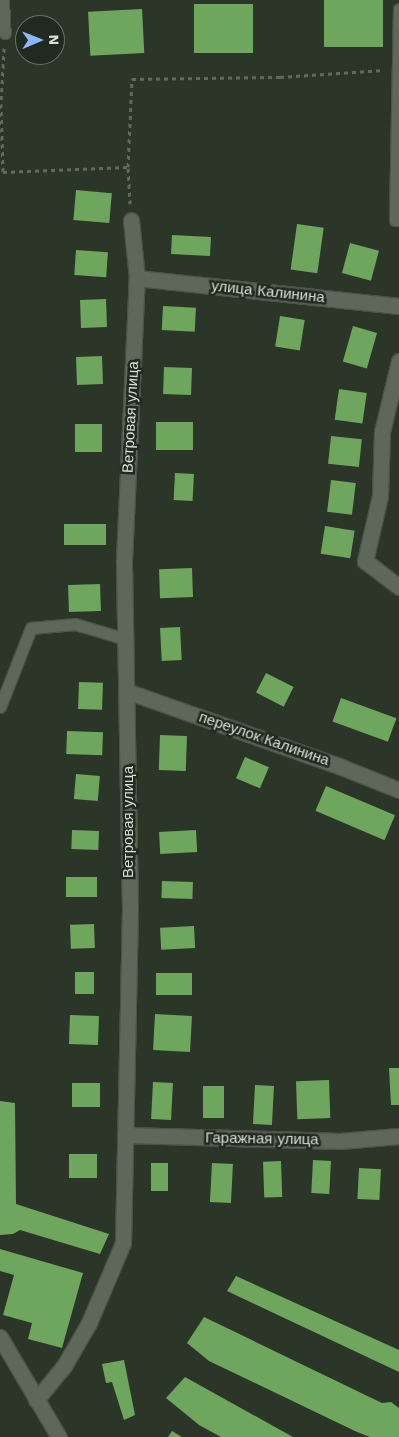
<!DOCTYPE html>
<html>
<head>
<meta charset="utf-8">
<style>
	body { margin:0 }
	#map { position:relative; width:399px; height:1437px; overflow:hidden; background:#2b3528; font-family:"Work Sans",sans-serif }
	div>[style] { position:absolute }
	.building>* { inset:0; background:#6da65c; transform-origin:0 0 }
	.path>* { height:3px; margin-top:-1.5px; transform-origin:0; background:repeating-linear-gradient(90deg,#60695d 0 4px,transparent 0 8px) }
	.roads { filter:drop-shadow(1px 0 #4a5347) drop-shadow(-1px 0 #4a5347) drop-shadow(0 1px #4a5347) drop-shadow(0 -1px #4a5347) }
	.service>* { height:11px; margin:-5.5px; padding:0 5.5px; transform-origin:5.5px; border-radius:5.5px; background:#5d685a }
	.minor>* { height:15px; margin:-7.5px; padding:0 7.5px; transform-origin:7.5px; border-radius:7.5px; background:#5d685a }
	.tertiary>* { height:15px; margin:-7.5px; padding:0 7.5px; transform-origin:7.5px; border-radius:7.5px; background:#5d685a }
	span { translate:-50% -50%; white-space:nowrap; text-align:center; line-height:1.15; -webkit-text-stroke:5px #212a1e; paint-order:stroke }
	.street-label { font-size:15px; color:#d8dfd6 }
	.north { position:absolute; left:15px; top:15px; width:50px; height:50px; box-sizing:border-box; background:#212a1e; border:1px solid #6a7268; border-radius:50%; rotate:89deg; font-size:14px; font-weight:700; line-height:20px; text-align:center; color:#d8dfd6 }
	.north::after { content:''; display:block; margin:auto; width:18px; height:22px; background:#8eb8fd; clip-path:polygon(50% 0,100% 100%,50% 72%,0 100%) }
</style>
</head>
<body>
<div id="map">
	<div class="building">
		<div style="left:324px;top:0;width:59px;height:47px"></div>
		<div style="left:194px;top:4px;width:59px;height:49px"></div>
		<div style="left:142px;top:9px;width:44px;height:54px;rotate:87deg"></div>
		<div style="left:76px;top:190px;width:36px;height:30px;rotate:5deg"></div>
		<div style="left:297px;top:224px;width:27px;height:46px;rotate:8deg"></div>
		<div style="left:172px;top:235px;width:39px;height:19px;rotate:3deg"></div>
		<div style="left:350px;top:243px;width:30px;height:31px;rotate:15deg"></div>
		<div style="left:76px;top:250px;width:32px;height:25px;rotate:4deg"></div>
		<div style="left:106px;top:299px;width:28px;height:26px;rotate:88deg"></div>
		<div style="left:163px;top:306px;width:33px;height:24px;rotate:3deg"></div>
		<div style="left:280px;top:316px;width:25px;height:31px;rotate:9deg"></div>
		<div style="left:353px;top:326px;width:25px;height:37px;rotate:16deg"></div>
		<div style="left:102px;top:356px;width:28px;height:26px;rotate:88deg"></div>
		<div style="left:164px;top:367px;width:28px;height:27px;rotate:2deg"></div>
		<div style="left:339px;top:389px;width:28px;height:31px;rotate:8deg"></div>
		<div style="left:156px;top:422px;width:37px;height:28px"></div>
		<div style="left:75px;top:424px;width:27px;height:28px"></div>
		<div style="left:331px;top:436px;width:31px;height:28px;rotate:6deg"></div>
		<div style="left:175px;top:473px;width:19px;height:27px;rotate:3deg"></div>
		<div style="left:331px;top:480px;width:25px;height:32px;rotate:7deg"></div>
		<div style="left:64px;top:524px;width:42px;height:21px"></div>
		<div style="left:325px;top:526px;width:30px;height:28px;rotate:9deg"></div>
		<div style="left:192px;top:568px;width:29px;height:33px;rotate:88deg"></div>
		<div style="left:100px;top:584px;width:27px;height:32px;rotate:88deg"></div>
		<div style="left:180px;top:627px;width:33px;height:20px;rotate:87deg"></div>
		<div style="left:266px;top:673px;width:31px;height:22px;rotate:27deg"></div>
		<div style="left:79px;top:682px;width:24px;height:27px;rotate:2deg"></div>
		<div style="left:341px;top:698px;width:59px;height:25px;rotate:20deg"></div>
		<div style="left:67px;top:731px;width:36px;height:23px;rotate:2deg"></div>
		<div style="left:160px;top:735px;width:27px;height:35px;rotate:2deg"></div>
		<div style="left:245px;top:757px;width:26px;height:23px;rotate:23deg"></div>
		<div style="left:76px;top:774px;width:24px;height:25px;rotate:5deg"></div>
		<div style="left:326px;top:786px;width:75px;height:27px;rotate:23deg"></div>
		<div style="left:72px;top:830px;width:27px;height:19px;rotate:2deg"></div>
		<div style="left:196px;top:830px;width:22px;height:37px;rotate:87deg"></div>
		<div style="left:66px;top:877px;width:31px;height:20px"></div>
		<div style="left:162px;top:881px;width:31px;height:17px;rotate:2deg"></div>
		<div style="left:94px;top:924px;width:24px;height:24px;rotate:88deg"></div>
		<div style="left:194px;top:926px;width:22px;height:34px;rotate:87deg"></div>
		<div style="left:75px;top:972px;width:19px;height:22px"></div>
		<div style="left:156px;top:973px;width:36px;height:22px"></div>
		<div style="left:155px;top:1014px;width:37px;height:36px;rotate:3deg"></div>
		<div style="left:70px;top:1015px;width:29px;height:29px;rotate:2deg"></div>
		<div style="clip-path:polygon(389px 1068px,399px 1068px,399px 1105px,391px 1105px)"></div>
		<div style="left:329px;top:1080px;width:38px;height:33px;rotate:88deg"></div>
		<div style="left:153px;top:1082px;width:20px;height:37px;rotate:3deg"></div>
		<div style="left:72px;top:1083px;width:28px;height:24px"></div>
		<div style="left:255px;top:1085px;width:19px;height:39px;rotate:3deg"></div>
		<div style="left:203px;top:1086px;width:21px;height:32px"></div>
		<div style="clip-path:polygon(0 1101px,15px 1103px,16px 1204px,109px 1234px,100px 1254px,20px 1230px,13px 1234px,0 1235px)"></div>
		<div style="left:69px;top:1154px;width:28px;height:24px"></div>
		<div style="left:313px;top:1160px;width:18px;height:33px;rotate:3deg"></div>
		<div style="left:281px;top:1161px;width:36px;height:18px;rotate:88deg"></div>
		<div style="left:151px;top:1163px;width:17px;height:28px"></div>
		<div style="left:212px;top:1163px;width:21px;height:39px;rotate:3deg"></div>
		<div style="left:359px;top:1168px;width:22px;height:31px;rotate:3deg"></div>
		<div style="clip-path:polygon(0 1249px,83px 1273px,62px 1348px,28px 1339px,32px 1323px,3px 1315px,14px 1275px,0 1271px)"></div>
		<div style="clip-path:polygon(236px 1276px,399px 1350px,399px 1372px,227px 1291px)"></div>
		<div style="clip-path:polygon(204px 1317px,382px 1403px,391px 1402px,399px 1408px,399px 1437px,370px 1437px,357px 1432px,209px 1361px,187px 1343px)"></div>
		<div style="clip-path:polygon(124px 1360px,135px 1415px,124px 1420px,112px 1382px,106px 1383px,102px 1364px)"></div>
		<div style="clip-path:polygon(185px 1377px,293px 1437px,221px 1437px,199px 1425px,166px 1398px)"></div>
		<div style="clip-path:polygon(172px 1431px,182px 1437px,168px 1437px)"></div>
	</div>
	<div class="path">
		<div style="left:4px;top:48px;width:56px;rotate:93.1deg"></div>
		<div style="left:1px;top:104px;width:68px;rotate:88.3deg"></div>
		<div style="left:3px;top:172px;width:125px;rotate:-2.3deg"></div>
		<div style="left:130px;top:204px;width:37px;rotate:-93deg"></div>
		<div style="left:128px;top:167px;width:88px;rotate:-87.4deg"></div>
		<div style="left:132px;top:79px;width:148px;rotate:-0.8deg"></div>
		<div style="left:280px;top:77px;width:104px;rotate:-3.9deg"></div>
	</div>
	<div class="roads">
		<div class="service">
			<div style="left:3px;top:0;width:33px;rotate:87deg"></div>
			<div style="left:399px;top:9px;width:211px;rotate:91.1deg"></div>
			<div style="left:395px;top:220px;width:4px"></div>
			<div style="left:0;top:707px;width:85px;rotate:-68.6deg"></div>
			<div style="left:31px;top:628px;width:44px;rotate:-5.2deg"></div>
			<div style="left:75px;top:624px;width:53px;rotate:16.4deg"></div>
		</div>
		<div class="minor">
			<div style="left:137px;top:278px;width:263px;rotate:6.1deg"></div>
			<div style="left:399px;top:361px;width:73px;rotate:103.5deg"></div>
			<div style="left:382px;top:432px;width:64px;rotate:91.8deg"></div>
			<div style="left:380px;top:496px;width:67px;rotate:103deg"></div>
			<div style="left:365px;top:561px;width:43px;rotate:37.4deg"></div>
			<div style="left:129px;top:692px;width:223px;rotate:19.4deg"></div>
			<div style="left:339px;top:766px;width:65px;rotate:21.8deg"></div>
			<div style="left:125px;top:1135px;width:215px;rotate:1.6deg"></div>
			<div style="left:340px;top:1141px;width:59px;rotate:-4.8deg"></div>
			<div style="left:36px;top:1400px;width:44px;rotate:-50.5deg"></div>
			<div style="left:64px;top:1366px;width:50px;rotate:-59.8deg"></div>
			<div style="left:89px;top:1323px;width:87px;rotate:-67deg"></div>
			<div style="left:123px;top:1243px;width:334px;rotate:-88.8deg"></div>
			<div style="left:130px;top:909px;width:349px;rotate:-91deg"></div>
			<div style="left:124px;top:560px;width:282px;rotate:-87.4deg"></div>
			<div style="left:137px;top:278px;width:58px;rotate:-95.9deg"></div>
		</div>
		<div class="tertiary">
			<div style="left:0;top:1337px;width:116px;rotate:59.5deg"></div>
		</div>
	</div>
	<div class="street-label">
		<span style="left:268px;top:292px;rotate:6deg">улица Калинина</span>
		<span style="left:131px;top:417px;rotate:-87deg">Ветровая улица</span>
		<span style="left:264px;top:739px;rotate:19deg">переулок Калинина</span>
		<span style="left:129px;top:822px;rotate:-90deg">Ветровая улица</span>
		<span style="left:262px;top:1139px;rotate:1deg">Гаражная улица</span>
	</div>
	<div class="north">N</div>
</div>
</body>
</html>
